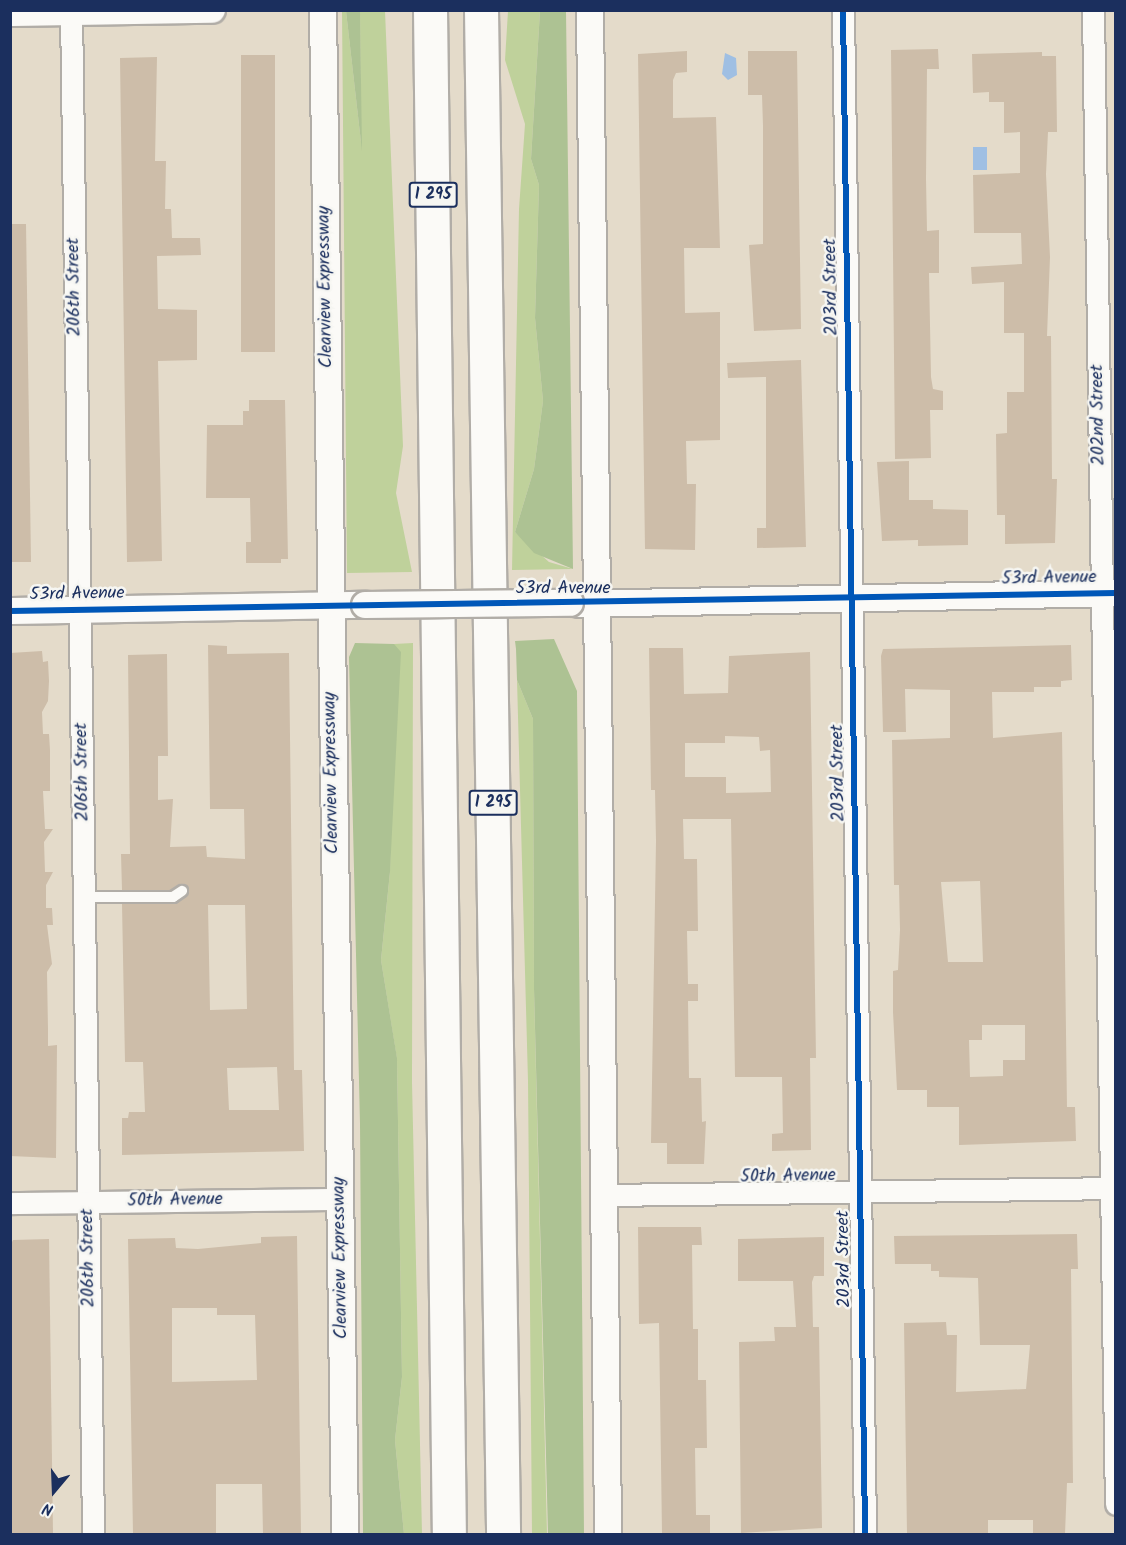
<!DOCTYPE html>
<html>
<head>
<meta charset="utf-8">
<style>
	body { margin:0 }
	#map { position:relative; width:1126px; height:1545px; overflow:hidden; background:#e4dbca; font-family:Kalam,sans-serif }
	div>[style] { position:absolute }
	.green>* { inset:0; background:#bfd19b }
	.forest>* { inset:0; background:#adc293 }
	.water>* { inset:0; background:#9fbfe3; transform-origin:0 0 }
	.building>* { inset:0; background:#cdbda9; transform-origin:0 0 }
	.roads { filter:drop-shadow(2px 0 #b1ada7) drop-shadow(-2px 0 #b1ada7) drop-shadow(0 2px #b1ada7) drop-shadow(0 -2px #b1ada7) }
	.service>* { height:10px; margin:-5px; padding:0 5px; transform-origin:5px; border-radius:5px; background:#fbfaf7 }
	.minor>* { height:21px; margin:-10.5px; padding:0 10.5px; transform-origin:10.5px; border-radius:10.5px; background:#fbfaf7 }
	.tertiary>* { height:26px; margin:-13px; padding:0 13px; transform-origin:13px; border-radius:13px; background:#fbfaf7 }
	.motorway>* { height:33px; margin:-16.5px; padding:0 16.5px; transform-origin:16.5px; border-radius:16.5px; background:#fbfaf7 }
	.bridges { filter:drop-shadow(2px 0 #b1ada7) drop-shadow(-2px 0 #b1ada7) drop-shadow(0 2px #b1ada7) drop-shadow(0 -2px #b1ada7) }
	.tertiary-bridge>* { height:26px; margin:-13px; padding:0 13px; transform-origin:13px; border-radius:13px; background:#fbfaf7 }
	.cycleway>* { height:6px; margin:-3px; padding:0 3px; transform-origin:3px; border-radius:3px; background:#0057b8 }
	span { translate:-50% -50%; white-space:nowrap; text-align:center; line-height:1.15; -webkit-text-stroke:5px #f6f6f2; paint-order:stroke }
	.shield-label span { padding:2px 4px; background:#f6f6f2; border:2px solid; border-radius:4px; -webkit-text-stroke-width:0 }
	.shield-label { font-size:16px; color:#1b2f5e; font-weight:700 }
	.street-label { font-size:18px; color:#1b2f5e }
	.frame { position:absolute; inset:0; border:12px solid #1b2f5e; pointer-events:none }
	.north { position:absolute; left:24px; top:1461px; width:60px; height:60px; -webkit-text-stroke:4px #f6f6f2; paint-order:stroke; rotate:199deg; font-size:16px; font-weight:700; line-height:24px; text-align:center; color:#1b2f5e }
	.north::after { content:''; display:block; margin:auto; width:21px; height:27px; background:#1b2f5e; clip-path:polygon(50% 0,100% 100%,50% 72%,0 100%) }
</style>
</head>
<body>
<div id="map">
	<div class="green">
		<div style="clip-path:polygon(342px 11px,346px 11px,361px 142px,360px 11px,385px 11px,403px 446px,396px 493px,412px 572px,347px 573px)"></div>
		<div style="clip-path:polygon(508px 11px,540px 11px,531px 159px,539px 185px,535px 318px,543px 401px,534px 469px,515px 532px,549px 562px,573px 569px,512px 570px,519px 209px,525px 124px,505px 60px)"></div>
		<div style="clip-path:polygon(413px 643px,412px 1082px,422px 1534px,404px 1534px,395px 1440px,402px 1377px,397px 1059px,381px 960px,390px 872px,394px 644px)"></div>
		<div style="clip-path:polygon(517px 680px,533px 719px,534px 989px,547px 1534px,532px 1534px,528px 1081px)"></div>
	</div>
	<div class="forest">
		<div style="clip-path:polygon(346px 11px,360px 11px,362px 151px)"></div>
		<div style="clip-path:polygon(540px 11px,566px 11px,573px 569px,534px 553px,515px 532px,534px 469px,543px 401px,535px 318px,539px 185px,531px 159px)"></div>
		<div style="clip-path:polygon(554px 639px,577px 691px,584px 1534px,548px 1534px,534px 989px,533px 719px,517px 680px,516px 649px,515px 641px)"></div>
		<div style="clip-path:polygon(355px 643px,394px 644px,401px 652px,390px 872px,381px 960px,397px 1058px,402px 1377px,395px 1440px,404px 1534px,363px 1534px,360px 1124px,349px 657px)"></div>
	</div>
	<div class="water">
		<div style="clip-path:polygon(725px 53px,736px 58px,737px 75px,728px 80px,722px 74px)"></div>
		<div style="left:973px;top:147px;width:14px;height:23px"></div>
	</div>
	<div class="building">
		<div style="clip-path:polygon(938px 49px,939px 69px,927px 69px,926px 179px,927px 231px,939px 230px,939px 273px,929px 273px,931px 377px,933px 389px,943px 391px,943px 410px,930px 410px,931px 458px,895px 459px,891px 50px)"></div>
		<div style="clip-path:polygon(687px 51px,687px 72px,676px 73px,673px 80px,673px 118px,716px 117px,720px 248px,684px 248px,685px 313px,720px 312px,720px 440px,686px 441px,687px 484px,696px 484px,695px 550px,645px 549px,638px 54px)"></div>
		<div style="clip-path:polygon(748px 51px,797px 51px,801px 329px,754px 331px,749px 245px,763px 244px,763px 126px,762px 95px,748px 95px)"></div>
		<div style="clip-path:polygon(1042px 52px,1042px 56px,1056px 56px,1057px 132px,1048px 132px,1046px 174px,1050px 257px,1047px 336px,1051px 336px,1052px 479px,1057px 479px,1055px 543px,1005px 544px,1005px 515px,997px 515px,996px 434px,1007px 433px,1007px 392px,1024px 392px,1024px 333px,1004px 333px,1004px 282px,972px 284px,971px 267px,1022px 264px,1021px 233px,974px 233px,973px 175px,1020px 173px,1020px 132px,1004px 133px,1004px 102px,989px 102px,989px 92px,973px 93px,972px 54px)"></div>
		<div style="left:241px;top:55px;width:34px;height:297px"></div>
		<div style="clip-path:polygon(157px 57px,155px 161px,166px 161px,165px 209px,171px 209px,172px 238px,200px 238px,201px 255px,157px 256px,158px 309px,197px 310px,197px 360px,158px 361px,162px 561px,127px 562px,120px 58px)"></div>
		<div style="clip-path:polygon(10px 224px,26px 224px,31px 562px,10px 562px)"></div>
		<div style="clip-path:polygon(801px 360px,806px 547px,757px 548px,757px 528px,766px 528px,766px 377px,728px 378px,727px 363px)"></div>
		<div style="clip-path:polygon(249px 400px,285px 400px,288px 559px,281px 559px,281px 563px,246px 563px,246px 542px,251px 542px,250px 498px,206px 498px,207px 425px,243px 425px,243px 411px,249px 411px)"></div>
		<div style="clip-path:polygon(909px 461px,909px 500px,933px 500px,933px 509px,968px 510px,968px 545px,918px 546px,918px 540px,882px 541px,877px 462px)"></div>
		<div style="clip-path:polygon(evenodd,208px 645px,227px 646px,227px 654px,289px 653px,294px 1070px,302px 1070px,304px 1151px,122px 1155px,122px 1118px,128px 1118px,129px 1112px,145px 1112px,143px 1062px,125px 1062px,122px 904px,174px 904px,189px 891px,182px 884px,171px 890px,122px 890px,121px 854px,130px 854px,128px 655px,167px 654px,168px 756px,158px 756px,158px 800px,173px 799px,170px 847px,206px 846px,207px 857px,245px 859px,244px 809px,210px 809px,208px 645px,208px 905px,245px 905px,247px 1009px,210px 1010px,208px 905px,208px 645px,277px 1067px,279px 1110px,229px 1110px,227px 1068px,277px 1067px)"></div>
		<div style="clip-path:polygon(evenodd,1071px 645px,1072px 680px,1061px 681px,1061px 687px,1034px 687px,1034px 692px,992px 692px,993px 738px,1062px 732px,1067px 1107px,1075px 1107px,1076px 1141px,959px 1145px,959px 1107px,927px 1107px,927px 1090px,897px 1090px,893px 1012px,893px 971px,898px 970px,900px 930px,899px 885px,894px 885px,892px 740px,950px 738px,950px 690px,905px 689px,906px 732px,883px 732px,881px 656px,883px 649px,1071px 645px,980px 881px,983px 962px,948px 962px,941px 882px,980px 881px,1071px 645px,982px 1025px,1025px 1025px,1025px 1060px,1003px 1060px,1003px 1076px,970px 1077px,969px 1040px,982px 1040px,982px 1025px)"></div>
		<div style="clip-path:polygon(evenodd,649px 648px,683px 648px,684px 694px,728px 693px,729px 656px,810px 652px,816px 1058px,810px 1058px,811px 1150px,772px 1151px,772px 1134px,783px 1133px,782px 1077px,735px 1077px,731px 819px,683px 819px,684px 859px,697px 859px,698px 931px,687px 931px,688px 984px,698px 984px,698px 1001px,688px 1001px,689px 1078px,701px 1078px,702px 1122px,706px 1121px,704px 1164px,667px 1164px,667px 1143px,651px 1143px,656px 841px,655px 790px,651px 790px,649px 648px,725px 736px,759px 737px,760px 751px,770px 750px,771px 792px,726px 793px,726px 777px,685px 777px,685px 743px,725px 743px,725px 736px)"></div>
		<div style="clip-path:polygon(42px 651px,43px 662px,48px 661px,49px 681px,48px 701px,42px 712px,43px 734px,49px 734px,50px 750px,50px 791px,43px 791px,45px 829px,53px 829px,44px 842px,45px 872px,53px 872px,46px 885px,46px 908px,52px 908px,53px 925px,47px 925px,52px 964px,47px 972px,48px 1029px,48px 1046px,57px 1045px,56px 1158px,10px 1156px,10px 653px)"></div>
		<div style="clip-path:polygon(638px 1227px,701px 1227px,702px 1245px,692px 1245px,693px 1329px,698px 1329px,698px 1380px,706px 1380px,707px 1448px,695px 1448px,696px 1515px,710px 1515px,710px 1533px,662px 1533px,659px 1323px,639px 1324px)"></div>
		<div style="clip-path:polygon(1077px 1234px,1078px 1269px,1071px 1269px,1073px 1483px,1067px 1483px,1065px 1534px,1033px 1534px,1033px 1520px,988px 1520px,988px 1534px,907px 1534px,904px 1323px,946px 1322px,947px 1335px,957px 1335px,956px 1392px,1026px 1389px,1030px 1345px,980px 1345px,978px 1278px,939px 1277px,939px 1271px,931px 1271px,931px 1264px,895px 1264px,894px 1236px)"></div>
		<div style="clip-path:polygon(evenodd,297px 1236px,301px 1534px,263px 1534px,262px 1484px,216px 1484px,216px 1533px,133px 1534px,128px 1239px,175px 1238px,176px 1248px,198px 1249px,261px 1243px,261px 1237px,297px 1236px,172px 1308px,217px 1308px,217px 1315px,255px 1315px,257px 1380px,172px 1382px,172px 1308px)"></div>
		<div style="clip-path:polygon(824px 1237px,824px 1276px,814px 1276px,812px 1282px,813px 1327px,819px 1327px,822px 1528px,741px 1533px,739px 1342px,775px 1341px,774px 1327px,796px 1327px,793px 1281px,738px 1281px,738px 1239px)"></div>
		<div style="clip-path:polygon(49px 1239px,53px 1534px,10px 1534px,10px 1246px,13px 1240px)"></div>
	</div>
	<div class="roads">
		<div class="service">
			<div style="left:84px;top:897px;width:89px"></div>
			<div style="left:173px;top:897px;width:11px;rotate:-34deg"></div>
		</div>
		<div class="minor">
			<div style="left:71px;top:10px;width:1524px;rotate:89.17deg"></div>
			<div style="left:843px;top:10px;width:1524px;rotate:89.17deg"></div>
			<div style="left:1093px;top:10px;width:1494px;rotate:89.12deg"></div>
			<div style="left:605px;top:1195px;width:511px;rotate:-0.78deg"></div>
			<div style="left:10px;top:1203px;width:330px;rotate:-0.7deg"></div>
		</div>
		<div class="tertiary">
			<div style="left:323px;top:10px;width:1524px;rotate:89.17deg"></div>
			<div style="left:590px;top:10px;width:1524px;rotate:89.32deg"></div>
			<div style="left:10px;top:13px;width:202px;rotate:-0.9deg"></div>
			<div style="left:579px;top:604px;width:537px;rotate:-1.17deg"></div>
			<div style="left:10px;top:611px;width:355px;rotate:-1deg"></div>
		</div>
		<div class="motorway">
			<div style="left:430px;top:10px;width:1524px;rotate:89.29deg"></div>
			<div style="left:481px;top:10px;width:1524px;rotate:89.17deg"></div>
		</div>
	</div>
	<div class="bridges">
		<div class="tertiary-bridge">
			<div style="left:365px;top:605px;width:205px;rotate:-0.6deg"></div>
		</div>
	</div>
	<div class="cycleway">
		<div style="left:843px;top:10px;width:1524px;rotate:89.17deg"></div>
		<div style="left:10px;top:611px;width:1106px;rotate:-0.93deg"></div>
	</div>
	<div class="shield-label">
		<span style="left:433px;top:195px">I 295</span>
		<span style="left:493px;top:803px">I 295</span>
	</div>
	<div class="street-label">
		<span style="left:75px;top:287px;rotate:-91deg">206th Street</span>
		<span style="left:326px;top:287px;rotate:-91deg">Clearview Expressway</span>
		<span style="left:832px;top:287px;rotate:-91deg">203rd Street</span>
		<span style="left:1099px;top:415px;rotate:-91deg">202nd Street</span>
		<span style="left:1049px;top:579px;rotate:-1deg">53rd Avenue</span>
		<span style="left:563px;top:589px">53rd Avenue</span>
		<span style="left:77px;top:595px;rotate:-1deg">53rd Avenue</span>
		<span style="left:83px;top:772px;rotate:-91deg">206th Street</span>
		<span style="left:332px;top:773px;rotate:-91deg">Clearview Expressway</span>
		<span style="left:839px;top:773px;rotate:-91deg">203rd Street</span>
		<span style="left:788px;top:1177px;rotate:-1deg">50th Avenue</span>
		<span style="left:175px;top:1201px;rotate:-1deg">50th Avenue</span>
		<span style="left:89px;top:1258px;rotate:-91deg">206th Street</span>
		<span style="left:341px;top:1258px;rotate:-91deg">Clearview Expressway</span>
		<span style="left:845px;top:1259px;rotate:-91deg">203rd Street</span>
	</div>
	<div class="frame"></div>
	<div class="north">N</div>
</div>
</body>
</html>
